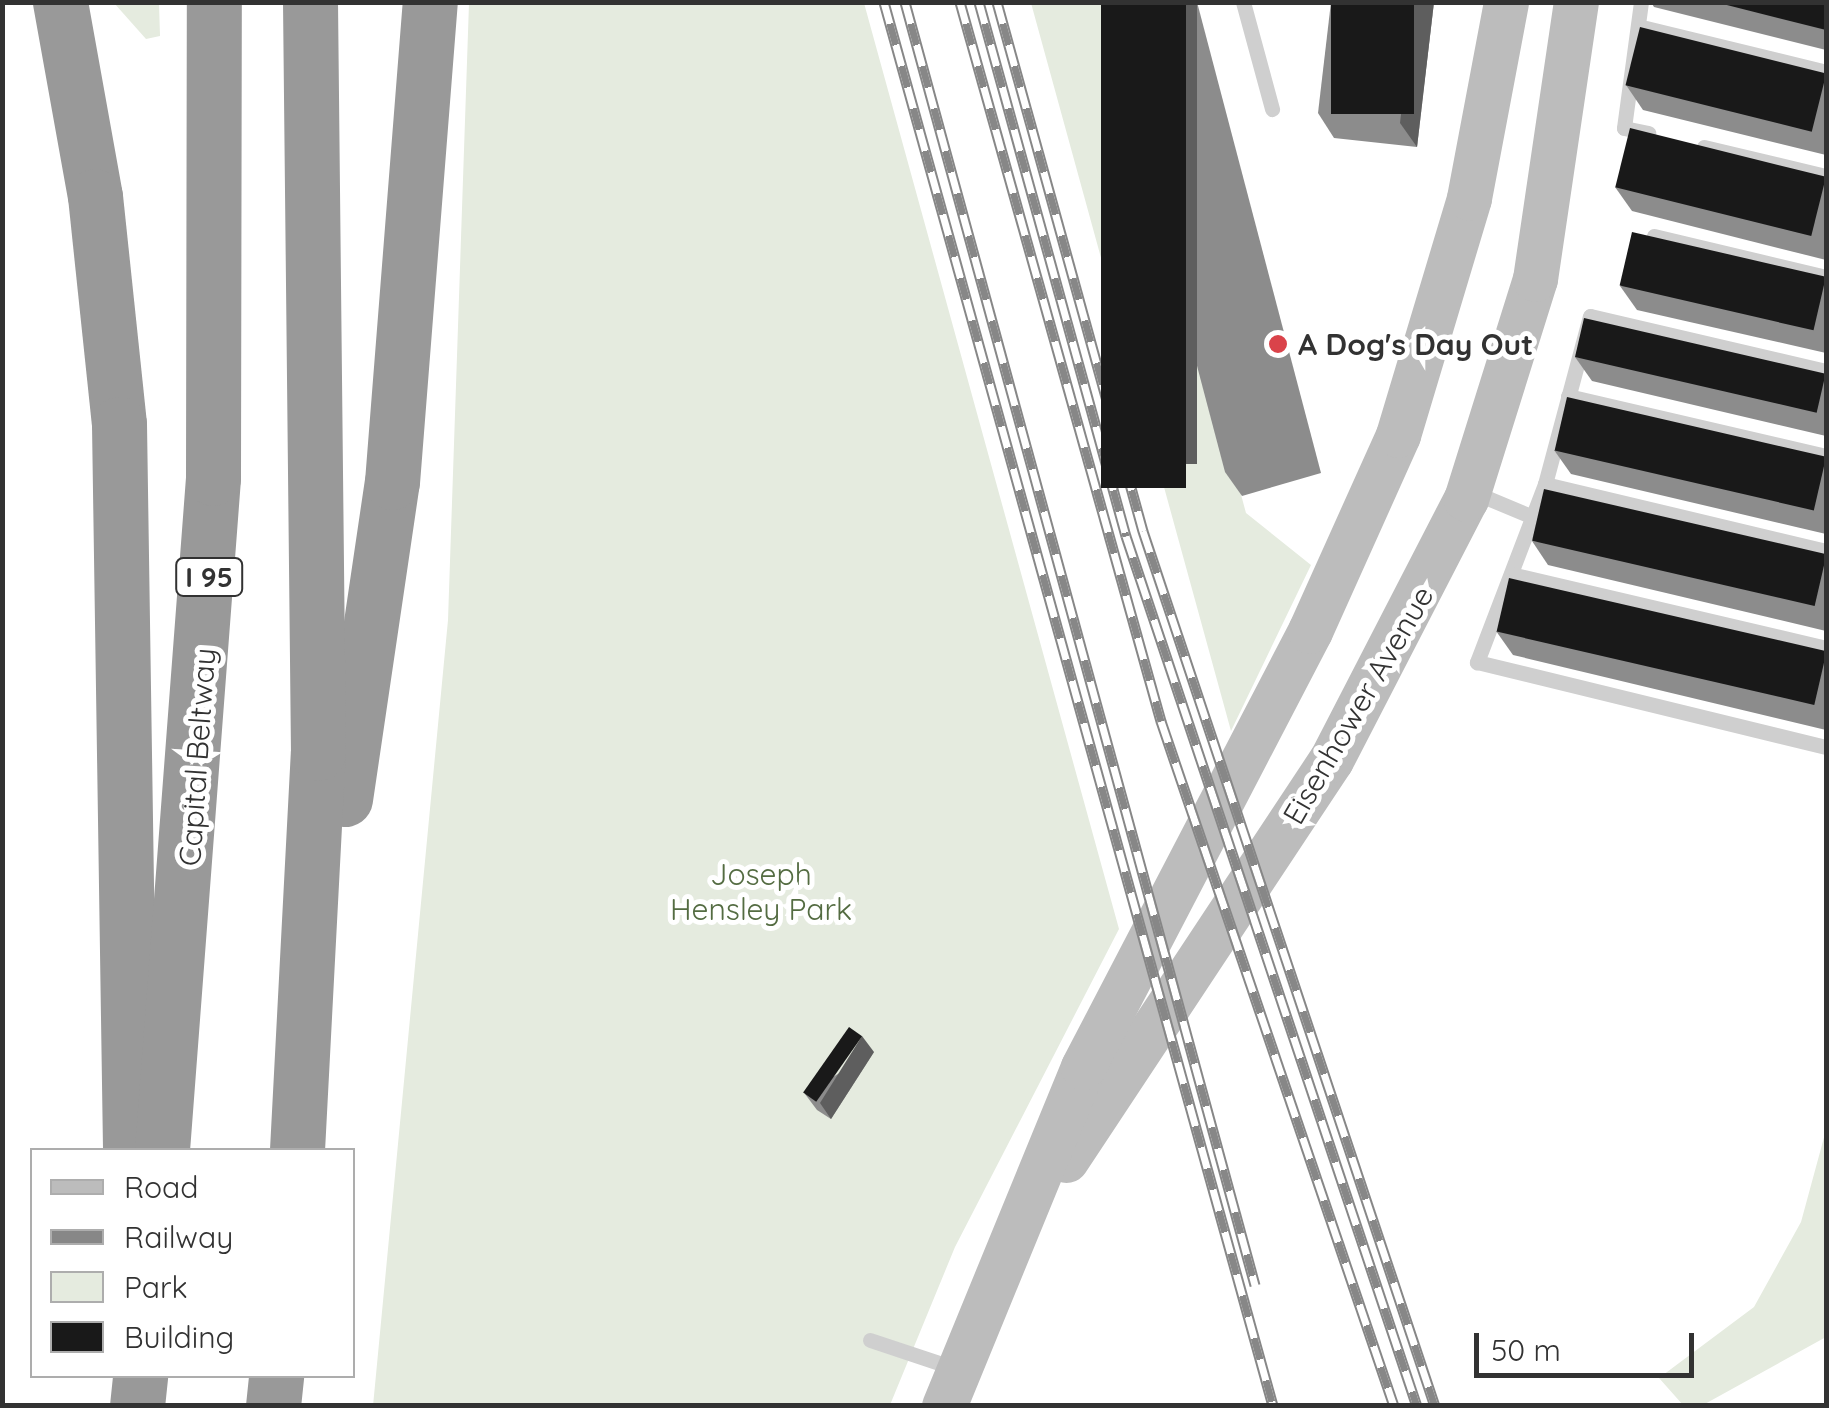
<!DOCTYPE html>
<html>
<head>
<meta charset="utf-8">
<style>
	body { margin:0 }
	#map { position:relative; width:1829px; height:1408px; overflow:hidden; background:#fff; font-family:Quicksand,sans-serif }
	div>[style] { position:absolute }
	.green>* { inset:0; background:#e5ebdf }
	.service>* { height:15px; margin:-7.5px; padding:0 7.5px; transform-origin:7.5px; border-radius:7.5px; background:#cfcfcf }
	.secondary>* { height:45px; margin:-22.5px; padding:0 22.5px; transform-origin:22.5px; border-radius:22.5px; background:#bcbcbc }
	.motorway>* { height:55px; margin:-27.5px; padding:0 27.5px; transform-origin:27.5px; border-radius:27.5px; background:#999 }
	.rail>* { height:11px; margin-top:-5.5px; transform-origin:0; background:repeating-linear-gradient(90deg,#fff 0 22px,#878787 0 44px); box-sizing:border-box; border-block:2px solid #878787 }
	.wall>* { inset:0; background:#8c8c8c }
	.shaded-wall>* { inset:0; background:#5e5e5e; transform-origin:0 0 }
	.building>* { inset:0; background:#191919; transform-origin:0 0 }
	.dots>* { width:28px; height:28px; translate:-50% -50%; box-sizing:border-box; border:5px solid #fff; border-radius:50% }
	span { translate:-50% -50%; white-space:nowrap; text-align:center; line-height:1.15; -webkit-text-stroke:10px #fff; paint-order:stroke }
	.shield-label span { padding:2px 8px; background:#fff; border:2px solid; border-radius:8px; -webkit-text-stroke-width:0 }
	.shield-label { font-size:28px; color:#323232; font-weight:700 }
	.poi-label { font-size:30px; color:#323232; font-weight:700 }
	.left { translate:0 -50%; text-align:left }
	.street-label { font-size:30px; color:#323232 }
	.park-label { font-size:30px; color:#546c42 }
	.frame { position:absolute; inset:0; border:5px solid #323232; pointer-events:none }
	.legend { position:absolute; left:30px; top:1148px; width:325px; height:230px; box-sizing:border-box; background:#fff; border:2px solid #adadad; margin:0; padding:12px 18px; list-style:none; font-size:30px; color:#323232 }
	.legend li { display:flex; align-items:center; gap:20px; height:50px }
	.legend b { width:50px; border:2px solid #adadad }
	.scale { position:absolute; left:1474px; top:1333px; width:220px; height:45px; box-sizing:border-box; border:5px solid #323232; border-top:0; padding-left:12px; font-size:30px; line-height:35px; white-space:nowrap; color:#323232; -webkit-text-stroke:8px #fff; paint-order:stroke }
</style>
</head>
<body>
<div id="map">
	<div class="green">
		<div style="clip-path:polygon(114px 3px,159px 3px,160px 36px,146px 39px)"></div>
		<div style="clip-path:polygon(469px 3px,864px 3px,1119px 929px,955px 1247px,890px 1405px,373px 1406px,448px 620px)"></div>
		<div style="clip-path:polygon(1031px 3px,1108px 3px,1246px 513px,1311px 565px,1231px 731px)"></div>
		<div style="clip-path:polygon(1826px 1130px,1826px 1337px,1703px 1405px,1683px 1405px,1659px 1378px,1754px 1307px,1801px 1222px)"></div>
	</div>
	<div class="service">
		<div style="left:1243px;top:2px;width:111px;rotate:74.8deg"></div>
		<div style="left:1641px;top:2px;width:127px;rotate:97.7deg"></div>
		<div style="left:1624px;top:128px;width:25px;rotate:12deg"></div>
		<div style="left:1646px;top:28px;width:185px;rotate:13.7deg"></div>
		<div style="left:1704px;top:147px;width:125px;rotate:13.4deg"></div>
		<div style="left:1654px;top:236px;width:177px;rotate:13.4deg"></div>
		<div style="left:1826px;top:371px;width:242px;rotate:-166.9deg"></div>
		<div style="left:1590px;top:316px;width:174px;rotate:105deg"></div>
		<div style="left:1545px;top:484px;width:191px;rotate:110.9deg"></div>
		<div style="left:1477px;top:662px;width:359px;rotate:13.7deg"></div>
		<div style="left:1568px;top:396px;width:265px;rotate:13.1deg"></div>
		<div style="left:1545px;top:484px;width:289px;rotate:13.4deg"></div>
		<div style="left:1473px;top:492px;width:65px;rotate:22.6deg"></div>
		<div style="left:1511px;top:574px;width:324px;rotate:13.2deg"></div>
		<div style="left:870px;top:1340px;width:89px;rotate:18.4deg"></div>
	</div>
	<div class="secondary">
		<div style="left:1066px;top:1160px;width:480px;rotate:-56.5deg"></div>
		<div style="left:1331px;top:760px;width:294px;rotate:-62.7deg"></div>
		<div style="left:1466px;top:499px;width:231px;rotate:-72.6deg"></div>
		<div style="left:1535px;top:279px;width:280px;rotate:-81.6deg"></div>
		<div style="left:944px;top:1406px;width:366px;rotate:-67.7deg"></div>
		<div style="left:1083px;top:1067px;width:492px;rotate:-62.5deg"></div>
		<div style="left:1310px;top:631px;width:215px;rotate:-65.8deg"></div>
		<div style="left:1398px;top:435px;width:247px;rotate:-73.3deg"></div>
		<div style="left:1469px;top:198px;width:199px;rotate:-79.3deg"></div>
	</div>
	<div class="motorway">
		<div style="left:60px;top:2px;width:197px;rotate:79.8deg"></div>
		<div style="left:95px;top:196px;width:229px;rotate:84deg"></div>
		<div style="left:119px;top:424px;width:726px;rotate:89.13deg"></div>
		<div style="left:345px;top:799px;width:320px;rotate:-81.6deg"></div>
		<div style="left:392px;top:482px;width:482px;rotate:-85.5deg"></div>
		<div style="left:162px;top:1150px;width:674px;rotate:-85.66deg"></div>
		<div style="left:213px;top:478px;width:476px;rotate:-89.9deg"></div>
		<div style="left:297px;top:1150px;width:398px;rotate:-87deg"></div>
		<div style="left:318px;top:753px;width:751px;rotate:-90.61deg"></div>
		<div style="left:137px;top:1406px;width:30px;rotate:-84deg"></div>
		<div style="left:273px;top:1406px;width:30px;rotate:-84deg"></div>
	</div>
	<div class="rail">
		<div style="left:884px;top:2px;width:1457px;rotate:74.51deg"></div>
		<div style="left:905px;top:2px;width:1330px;rotate:74.74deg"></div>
		<div style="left:960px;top:2px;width:747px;rotate:74.38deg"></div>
		<div style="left:1161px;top:721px;width:724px;rotate:71.21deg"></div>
		<div style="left:979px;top:2px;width:554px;rotate:74.61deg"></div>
		<div style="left:1126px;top:536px;width:917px;rotate:71.51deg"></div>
		<div style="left:997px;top:2px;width:549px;rotate:74.57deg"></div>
		<div style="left:1143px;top:531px;width:922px;rotate:71.55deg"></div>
	</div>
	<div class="wall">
		<div style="clip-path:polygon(1101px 2px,1197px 2px,1321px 473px,1242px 496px,1225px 472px)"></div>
		<div style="clip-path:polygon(1331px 2px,1434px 2px,1417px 147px,1334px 138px,1318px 113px)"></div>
		<div style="clip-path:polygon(1651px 2px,1826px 2px,1826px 50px,1654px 7px)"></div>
		<div style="clip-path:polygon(1826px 73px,1826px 155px,1643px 110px,1626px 85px)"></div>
		<div style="clip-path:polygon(1826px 177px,1826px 260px,1632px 211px,1615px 187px)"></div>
		<div style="clip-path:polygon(1826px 277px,1826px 353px,1637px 310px,1620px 286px)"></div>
		<div style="clip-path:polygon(1575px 357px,1826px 374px,1826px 436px,1592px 381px)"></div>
		<div style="clip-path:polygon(1554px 450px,1826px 458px,1826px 534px,1571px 474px)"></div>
		<div style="clip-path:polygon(1532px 541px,1826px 556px,1826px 631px,1548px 565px)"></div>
		<div style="clip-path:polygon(1496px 631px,1826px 654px,1826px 730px,1513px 655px)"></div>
		<div style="clip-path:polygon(874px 1052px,831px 1119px,817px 1110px,805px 1094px)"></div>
	</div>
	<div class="shaded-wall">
		<div style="left:1186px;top:2px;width:11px;height:462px"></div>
		<div style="clip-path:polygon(1414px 2px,1434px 2px,1417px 147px,1400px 123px)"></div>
		<div style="clip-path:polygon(862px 1036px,874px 1052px,831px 1119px,820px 1103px)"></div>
	</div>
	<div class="building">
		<div style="left:1101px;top:2px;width:85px;height:486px"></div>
		<div style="left:1331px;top:2px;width:83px;height:112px"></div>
		<div style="clip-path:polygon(1715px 2px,1826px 2px,1826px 30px)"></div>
		<div style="left:1640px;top:27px;width:192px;height:60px;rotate:14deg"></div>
		<div style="left:1630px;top:128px;width:202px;height:61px;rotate:14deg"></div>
		<div style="left:1632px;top:232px;width:199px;height:55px;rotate:13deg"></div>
		<div style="left:1584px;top:318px;width:248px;height:40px;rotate:13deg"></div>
		<div style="left:1567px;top:397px;width:266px;height:55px;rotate:13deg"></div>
		<div style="left:1544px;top:489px;width:290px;height:53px;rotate:13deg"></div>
		<div style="left:1509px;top:578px;width:326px;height:55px;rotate:13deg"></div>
		<div style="left:849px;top:1027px;width:16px;height:80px;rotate:35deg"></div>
	</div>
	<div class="dots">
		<div style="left:1278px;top:344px;background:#da434a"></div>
	</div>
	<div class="shield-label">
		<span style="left:209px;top:577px">I 95</span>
	</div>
	<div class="poi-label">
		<span class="left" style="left:1298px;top:344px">A Dog's Day Out</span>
	</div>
	<div class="street-label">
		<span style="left:1358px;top:705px;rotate:-60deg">Eisenhower Avenue</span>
		<span style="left:197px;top:757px;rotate:-86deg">Capital Beltway</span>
	</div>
	<div class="park-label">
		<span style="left:761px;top:891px">Joseph<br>Hensley Park</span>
	</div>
	<div class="frame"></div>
	<ul class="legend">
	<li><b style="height:12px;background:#bcbcbc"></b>Road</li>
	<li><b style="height:12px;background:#878787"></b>Railway</li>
	<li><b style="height:28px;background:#e5ebdf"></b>Park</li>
	<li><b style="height:28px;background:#191919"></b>Building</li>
	</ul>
	<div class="scale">50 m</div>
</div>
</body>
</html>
